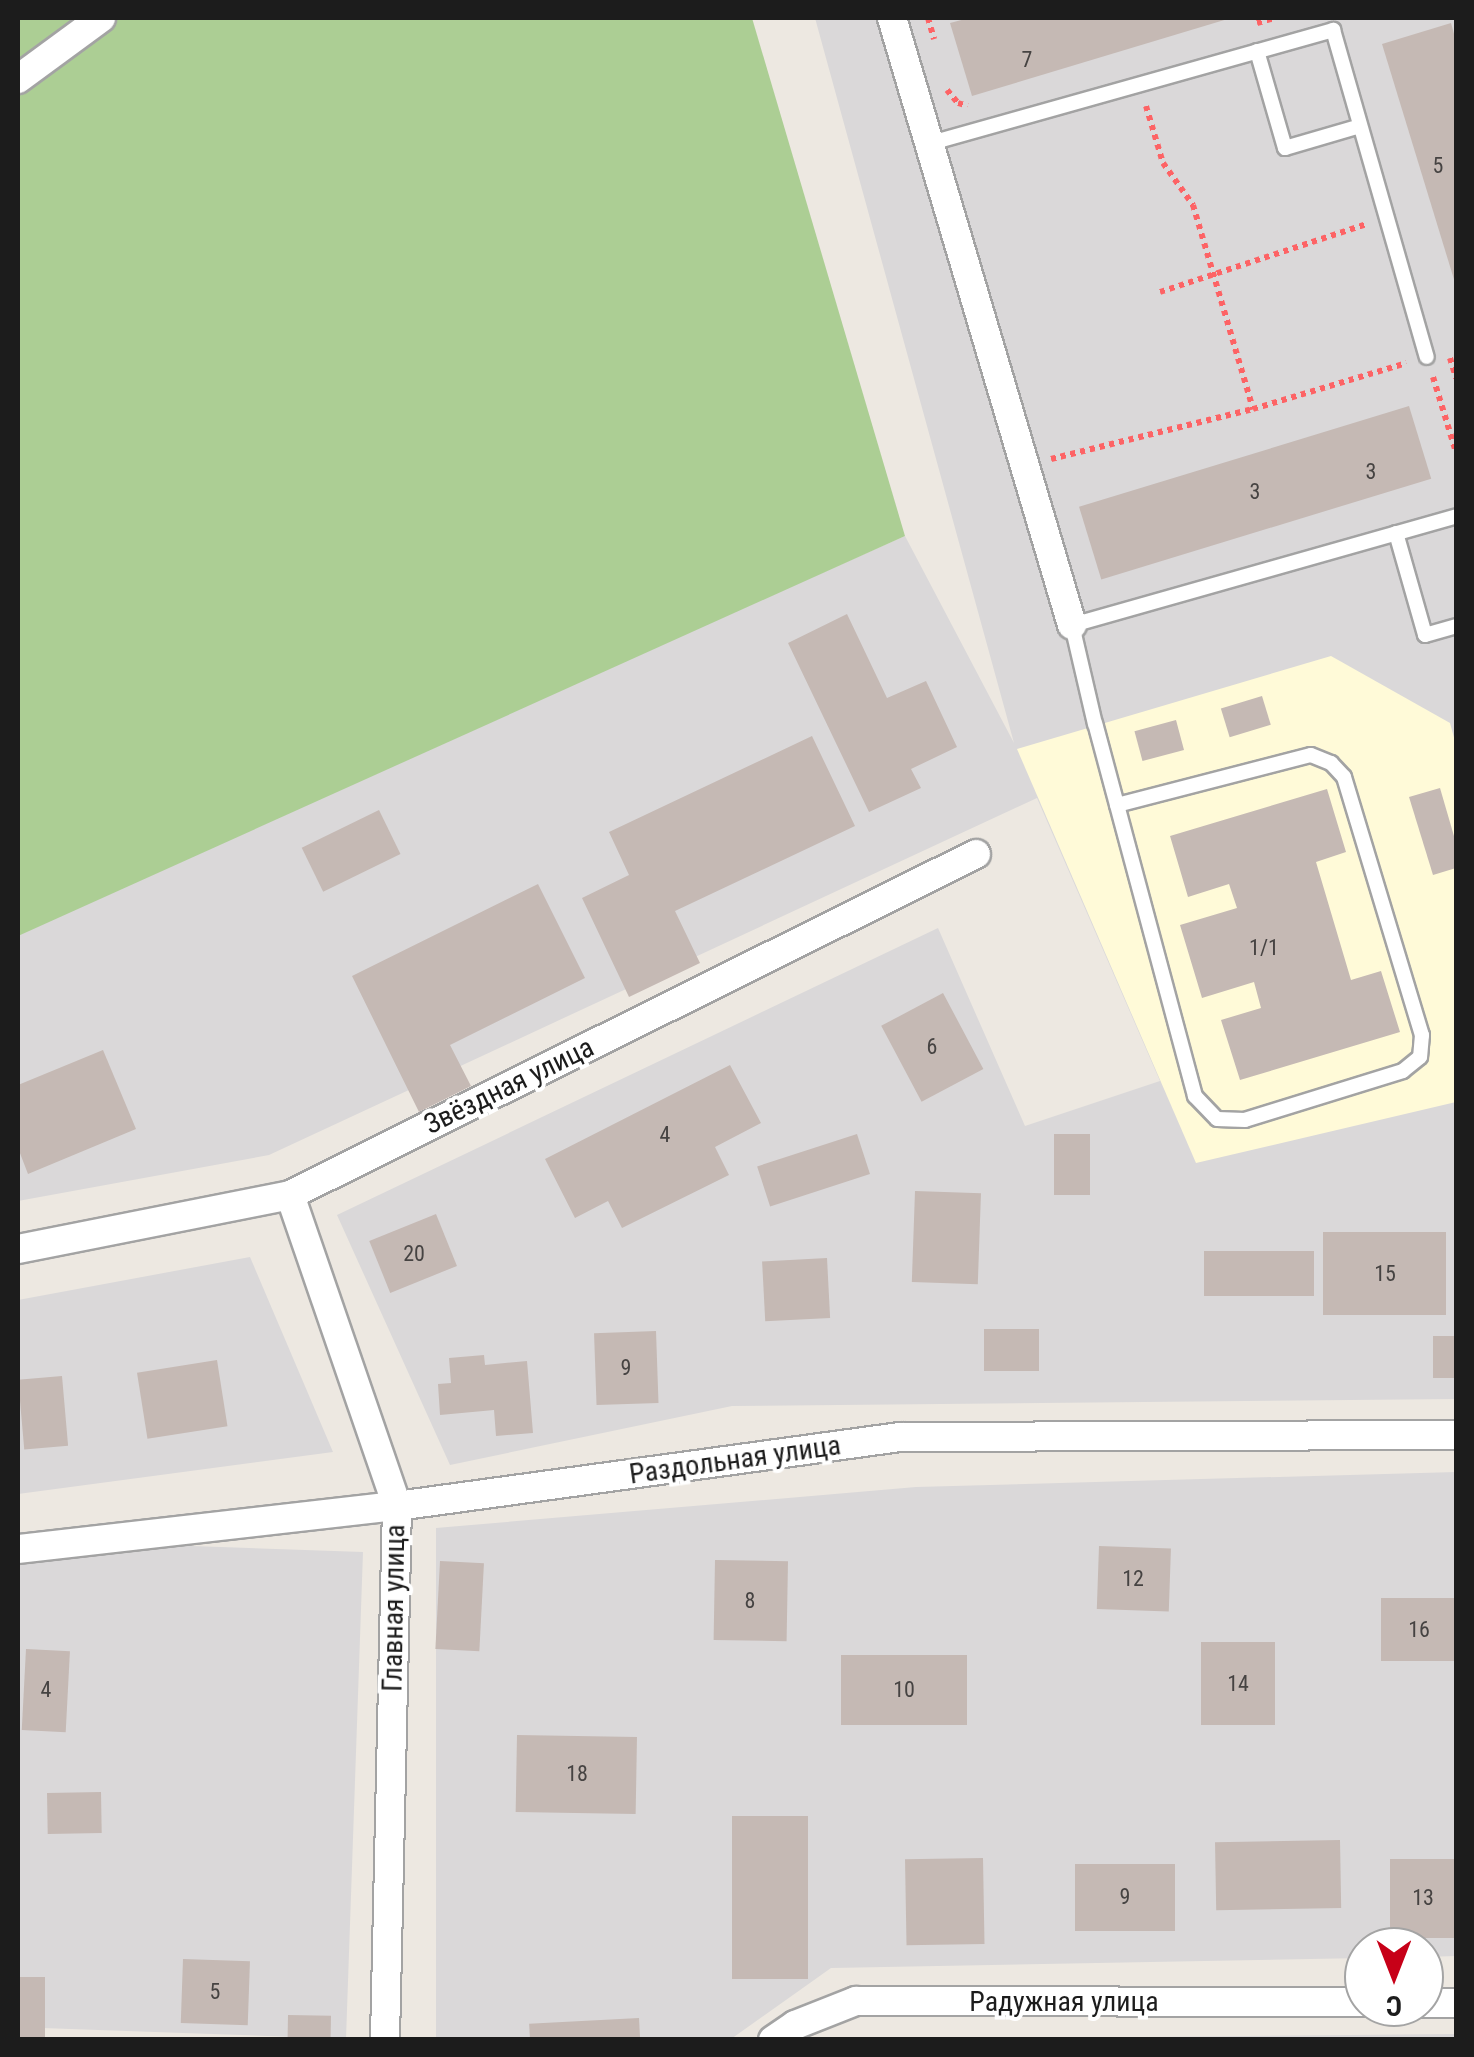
<!DOCTYPE html>
<html>
<head>
<meta charset="utf-8">
<style>
	body { margin:0 }
	#map { position:relative; width:1474px; height:2057px; overflow:hidden; background:#ede8e1; font-family:"Roboto Condensed",sans-serif }
	div>[style] { position:absolute }
	.residential>* { inset:0; background:#dad8d9; transform-origin:0 0 }
	.education>* { inset:0; background:#fffad8 }
	.forest>* { inset:0; background:#acce94 }
	.building>* { inset:0; background:#c5b9b4; transform-origin:0 0 }
	.path>* { height:6px; margin-top:-3px; transform-origin:0; background:repeating-linear-gradient(90deg,#fd6365 0 5px,transparent 0 10px) }
	.roads { filter:drop-shadow(2px 0 #a3a3a3) drop-shadow(-2px 0 #a3a3a3) drop-shadow(0 2px #a3a3a3) drop-shadow(0 -2px #a3a3a3) }
	.lane>* { height:14px; margin:-7px; padding:0 7px; transform-origin:7px; border-radius:7px; background:#fff }
	.street>* { height:28px; margin:-14px; padding:0 14px; transform-origin:14px; border-radius:14px; background:#fff }
	span { translate:-50% -50%; white-space:nowrap; text-align:center; line-height:1.15; -webkit-text-stroke:8px #fff; paint-order:stroke }
	.number-label { font-size:22px; color:#464342 }
	.number-label span { -webkit-text-stroke-width:0 }
	.street-label { font-size:28px; color:#1c1c1c }
	.frame { position:absolute; inset:0; border:20px solid #1c1c1c; pointer-events:none }
	.north { position:absolute; left:1344px; top:1927px; width:100px; height:100px; box-sizing:border-box; background:#fff; border:2px solid #a4a4a4; border-radius:50%; rotate:180deg; font-size:28px; font-weight:700; line-height:40px; text-align:center; color:#1c1c1c }
	.north::after { content:''; display:block; margin:auto; width:35px; height:45px; background:#c70018; clip-path:polygon(50% 0,100% 100%,50% 72%,0 100%) }
</style>
</head>
<body>
<div id="map">
	<div class="residential">
		<div style="clip-path:polygon(815px 18px,1456px 18px,1456px 1399px,732px 1406px,450px 1465px,337px 1215px,938px 928px,1025px 1126px,1160px 1081px,1037px 798px,269px 1155px,18px 1201px,18px 929px,905px 536px,1014px 743px)"></div>
		<div style="clip-path:polygon(250px 1257px,333px 1452px,18px 1494px,18px 1300px)"></div>
		<div style="clip-path:polygon(1456px 1472px,1456px 1956px,1424px 1957px,1424px 1947px,1364px 1947px,1364px 1958px,831px 1968px,731px 2039px,436px 2040px,436px 1528px,916px 1487px)"></div>
		<div style="left:363px;top:1552px;width:487px;height:348px;rotate:92deg"></div>
		<div style="clip-path:polygon(1456px 2034px,1456px 2040px,951px 2039px)"></div>
	</div>
	<div class="education">
		<div style="clip-path:polygon(1331px 656px,1450px 723px,1456px 745px,1456px 1102px,1196px 1163px,1017px 749px)"></div>
	</div>
	<div class="forest">
		<div style="clip-path:polygon(18px 18px,752px 18px,905px 536px,18px 936px)"></div>
	</div>
	<div class="building">
		<div style="clip-path:polygon(969px 18px,1231px 18px,972px 96px,950px 23px)"></div>
		<div style="clip-path:polygon(1451px 23px,1456px 41px,1456px 286px,1382px 44px)"></div>
		<div style="left:1409px;top:406px;width:76px;height:345px;rotate:73deg"></div>
		<div style="clip-path:polygon(847px 614px,887px 698px,926px 681px,957px 747px,911px 769px,921px 788px,869px 812px,788px 643px)"></div>
		<div style="left:1262px;top:696px;width:30px;height:43px;rotate:73deg"></div>
		<div style="left:1176px;top:720px;width:31px;height:43px;rotate:75deg"></div>
		<div style="clip-path:polygon(812px 736px,855px 826px,675px 911px,700px 963px,629px 997px,582px 898px,629px 875px,609px 832px)"></div>
		<div style="clip-path:polygon(1440px 788px,1456px 843px,1456px 868px,1433px 875px,1409px 797px)"></div>
		<div style="clip-path:polygon(1327px 789px,1346px 852px,1316px 862px,1351px 980px,1381px 971px,1400px 1032px,1240px 1080px,1221px 1020px,1261px 1008px,1254px 982px,1202px 998px,1180px 925px,1237px 908px,1229px 884px,1188px 897px,1170px 836px)"></div>
		<div style="left:379px;top:810px;width:49px;height:86px;rotate:64deg"></div>
		<div style="clip-path:polygon(538px 884px,585px 978px,450px 1045px,471px 1086px,419px 1112px,352px 976px)"></div>
		<div style="left:943px;top:993px;width:86px;height:70px;rotate:62deg"></div>
		<div style="clip-path:polygon(103px 1050px,136px 1129px,28px 1174px,18px 1148px,18px 1085px)"></div>
		<div style="clip-path:polygon(730px 1065px,761px 1123px,715px 1147px,729px 1175px,622px 1228px,608px 1201px,575px 1218px,545px 1159px)"></div>
		<div style="left:857px;top:1134px;width:42px;height:105px;rotate:72deg"></div>
		<div style="left:1054px;top:1134px;width:36px;height:61px"></div>
		<div style="left:915px;top:1191px;width:66px;height:91px;rotate:2deg"></div>
		<div style="left:436px;top:1214px;width:56px;height:72px;rotate:68deg"></div>
		<div style="left:1446px;top:1232px;width:83px;height:123px;rotate:90deg"></div>
		<div style="left:1204px;top:1251px;width:110px;height:45px"></div>
		<div style="left:827px;top:1258px;width:60px;height:65px;rotate:87deg"></div>
		<div style="left:984px;top:1329px;width:55px;height:42px"></div>
		<div style="left:656px;top:1331px;width:72px;height:62px;rotate:88deg"></div>
		<div style="left:1456px;top:1336px;width:42px;height:23px;rotate:90deg"></div>
		<div style="clip-path:polygon(484px 1355px,485px 1365px,527px 1361px,533px 1433px,496px 1436px,494px 1410px,440px 1415px,438px 1384px,451px 1383px,449px 1358px)"></div>
		<div style="left:217px;top:1360px;width:67px;height:81px;rotate:81deg"></div>
		<div style="left:62px;top:1376px;width:70px;height:44px;rotate:85deg"></div>
		<div style="left:1099px;top:1546px;width:72px;height:63px;rotate:2deg"></div>
		<div style="left:715px;top:1560px;width:73px;height:80px;rotate:1deg"></div>
		<div style="left:440px;top:1561px;width:44px;height:88px;rotate:3deg"></div>
		<div style="left:1456px;top:1598px;width:63px;height:75px;rotate:90deg"></div>
		<div style="left:1201px;top:1642px;width:74px;height:83px"></div>
		<div style="left:26px;top:1649px;width:44px;height:81px;rotate:3deg"></div>
		<div style="left:841px;top:1655px;width:126px;height:70px"></div>
		<div style="left:517px;top:1735px;width:120px;height:77px;rotate:1deg"></div>
		<div style="left:101px;top:1792px;width:41px;height:54px;rotate:89deg"></div>
		<div style="left:732px;top:1816px;width:76px;height:163px"></div>
		<div style="left:1340px;top:1840px;width:68px;height:125px;rotate:89deg"></div>
		<div style="left:983px;top:1858px;width:86px;height:78px;rotate:89deg"></div>
		<div style="left:1390px;top:1859px;width:66px;height:79px"></div>
		<div style="left:1075px;top:1864px;width:100px;height:67px"></div>
		<div style="left:183px;top:1959px;width:67px;height:64px;rotate:2deg"></div>
		<div style="left:18px;top:1977px;width:27px;height:63px"></div>
		<div style="left:288px;top:2015px;width:43px;height:25px;rotate:1deg"></div>
		<div style="left:639px;top:2018px;width:22px;height:110px;rotate:87deg"></div>
	</div>
	<div class="path">
		<div style="left:928px;top:18px;width:22px;rotate:74deg"></div>
		<div style="left:1257px;top:23px;width:19px;rotate:-16deg"></div>
		<div style="left:947px;top:90px;width:17px;rotate:50deg"></div>
		<div style="left:958px;top:103px;width:10px;rotate:17deg"></div>
		<div style="left:1146px;top:106px;width:59px;rotate:73.4deg"></div>
		<div style="left:1163px;top:163px;width:52px;rotate:54.5deg"></div>
		<div style="left:1193px;top:205px;width:213px;rotate:73.6deg"></div>
		<div style="left:1160px;top:292px;width:218px;rotate:-18.2deg"></div>
		<div style="left:1450px;top:358px;width:21px;rotate:73deg"></div>
		<div style="left:1433px;top:377px;width:78px;rotate:73deg"></div>
		<div style="left:1051px;top:459px;width:208px;rotate:-13.9deg"></div>
		<div style="left:1253px;top:409px;width:160px;rotate:-16.7deg"></div>
	</div>
	<div class="roads">
		<div class="lane">
			<div style="left:1257px;top:51px;width:101px;rotate:73.9deg"></div>
			<div style="left:1285px;top:148px;width:78px;rotate:-16.3deg"></div>
			<div style="left:931px;top:143px;width:418px;rotate:-15.7deg"></div>
			<div style="left:1333px;top:30px;width:340px;rotate:74deg"></div>
			<div style="left:1396px;top:533px;width:106px;rotate:74.1deg"></div>
			<div style="left:1425px;top:635px;width:32px;rotate:-16deg"></div>
			<div style="left:1117px;top:805px;width:200px;rotate:-14.5deg"></div>
			<div style="left:1311px;top:755px;width:22px;rotate:22deg"></div>
			<div style="left:1331px;top:763px;width:19px;rotate:47deg"></div>
			<div style="left:1344px;top:777px;width:270px;rotate:73.2deg"></div>
			<div style="left:1422px;top:1035px;width:22px;rotate:95deg"></div>
			<div style="left:1420px;top:1057px;width:22px;rotate:141deg"></div>
			<div style="left:1403px;top:1071px;width:165px;rotate:162.8deg"></div>
			<div style="left:1245px;top:1120px;width:28px;rotate:-178deg"></div>
			<div style="left:1217px;top:1119px;width:32px;rotate:-134deg"></div>
			<div style="left:1195px;top:1096px;width:385px;rotate:-105deg"></div>
			<div style="left:1095px;top:724px;width:102px;rotate:-103.1deg"></div>
			<div style="left:1072px;top:625px;width:399px;rotate:-15.8deg"></div>
		</div>
		<div class="street">
			<div style="left:892px;top:18px;width:633px;rotate:73.48deg"></div>
			<div style="left:18px;top:79px;width:103px;rotate:-36.3deg"></div>
			<div style="left:290px;top:1195px;width:329px;rotate:71deg"></div>
			<div style="left:397px;top:1506px;width:534px;rotate:91.29deg"></div>
			<div style="left:18px;top:1249px;width:277px;rotate:-11.2deg"></div>
			<div style="left:290px;top:1195px;width:766px;rotate:-26.43deg"></div>
			<div style="left:18px;top:1549px;width:381px;rotate:-6.5deg"></div>
			<div style="left:397px;top:1506px;width:508px;rotate:-7.81deg"></div>
			<div style="left:900px;top:1437px;width:556px;rotate:-0.21deg"></div>
			<div style="left:1424px;top:2003px;width:32px"></div>
			<div style="left:773px;top:2040px;width:27px;rotate:-34deg"></div>
			<div style="left:795px;top:2025px;width:66px;rotate:-21.5deg"></div>
			<div style="left:856px;top:2001px;width:508px;rotate:0.11deg"></div>
		</div>
	</div>
	<div class="number-label">
		<span style="left:1027px;top:60px">7</span>
		<span style="left:1438px;top:166px">5</span>
		<span style="left:1371px;top:472px">3</span>
		<span style="left:1255px;top:492px">3</span>
		<span style="left:1264px;top:948px">1/1</span>
		<span style="left:932px;top:1047px">6</span>
		<span style="left:665px;top:1135px">4</span>
		<span style="left:414px;top:1254px">20</span>
		<span style="left:1385px;top:1274px">15</span>
		<span style="left:626px;top:1368px">9</span>
		<span style="left:1133px;top:1579px">12</span>
		<span style="left:750px;top:1601px">8</span>
		<span style="left:1419px;top:1630px">16</span>
		<span style="left:1238px;top:1684px">14</span>
		<span style="left:46px;top:1690px">4</span>
		<span style="left:904px;top:1690px">10</span>
		<span style="left:577px;top:1774px">18</span>
		<span style="left:1125px;top:1897px">9</span>
		<span style="left:1423px;top:1898px">13</span>
		<span style="left:215px;top:1992px">5</span>
	</div>
	<div class="street-label">
		<span style="left:509px;top:1086px;rotate:-26deg">Звёздная улица</span>
		<span style="left:735px;top:1460px;rotate:-8deg">Раздольная улица</span>
		<span style="left:394px;top:1608px;rotate:-89deg">Главная улица</span>
		<span style="left:1064px;top:2002px">Радужная улица</span>
	</div>
	<div class="frame"></div>
	<div class="north">С</div>
</div>
</body>
</html>
